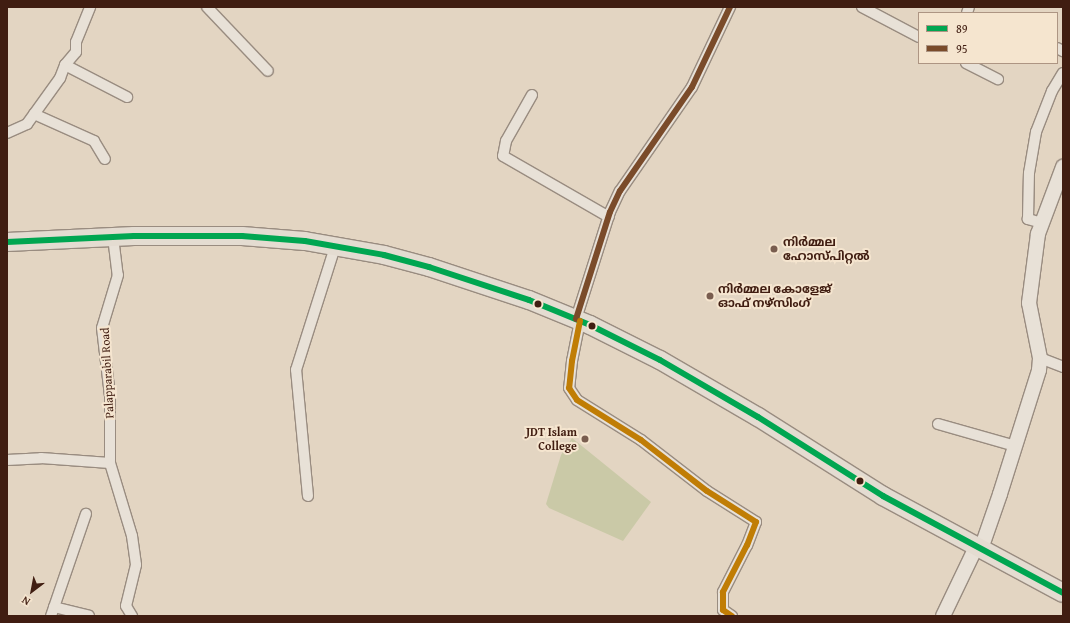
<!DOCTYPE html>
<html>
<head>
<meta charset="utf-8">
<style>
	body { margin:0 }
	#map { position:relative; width:1070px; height:623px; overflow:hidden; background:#e3d5c2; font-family:"Gentium Book Plus","Noto Sans Malayalam",serif }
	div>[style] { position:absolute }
	.green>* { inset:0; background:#cac9a7 }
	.roads { filter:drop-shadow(1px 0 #998c80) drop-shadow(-1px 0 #998c80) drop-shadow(0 1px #998c80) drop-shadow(0 -1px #998c80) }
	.street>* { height:10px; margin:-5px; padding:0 5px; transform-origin:5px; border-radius:5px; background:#e8e1d7 }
	.secondary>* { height:14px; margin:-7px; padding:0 7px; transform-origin:7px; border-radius:7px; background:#e8e1d7 }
	.highway>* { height:18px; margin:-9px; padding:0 9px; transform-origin:9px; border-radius:9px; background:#e4dcd1 }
	.bus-1>* { height:6px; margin:-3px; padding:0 3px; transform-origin:3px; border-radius:3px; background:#00a651 }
	.bus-2>* { height:6px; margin:-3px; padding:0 3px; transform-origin:3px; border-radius:3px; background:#7a4b2a }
	.bus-3>* { height:6px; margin:-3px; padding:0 3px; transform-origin:3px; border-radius:3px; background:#c07d05 }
	.dots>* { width:11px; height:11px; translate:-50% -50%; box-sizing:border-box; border:2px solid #f5e5cf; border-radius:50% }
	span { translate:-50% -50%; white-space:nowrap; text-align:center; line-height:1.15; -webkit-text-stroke:4px #f5e5cf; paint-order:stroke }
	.poi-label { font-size:12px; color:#401d11; font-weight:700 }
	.left { translate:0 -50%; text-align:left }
	.right { translate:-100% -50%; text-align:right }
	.street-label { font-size:12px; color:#401d11 }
	.frame { position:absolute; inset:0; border:8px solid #401d11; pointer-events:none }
	.legend { position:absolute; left:918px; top:12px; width:140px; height:52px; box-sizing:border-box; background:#f5e5cf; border:1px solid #ad9583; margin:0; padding:5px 7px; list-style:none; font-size:12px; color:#401d11 }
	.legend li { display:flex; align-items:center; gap:8px; height:20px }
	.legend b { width:20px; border:1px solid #ad9583 }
	.north { position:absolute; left:12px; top:571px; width:40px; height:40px; -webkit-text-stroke:3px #f5e5cf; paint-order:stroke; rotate:212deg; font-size:11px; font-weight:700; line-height:16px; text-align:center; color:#401d11 }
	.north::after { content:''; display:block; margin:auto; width:14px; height:18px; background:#401d11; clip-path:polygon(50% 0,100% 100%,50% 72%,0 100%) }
</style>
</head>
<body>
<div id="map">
	<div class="green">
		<div style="clip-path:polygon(572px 438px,651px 502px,623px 541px,549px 508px,546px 504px,561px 455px)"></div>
	</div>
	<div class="roads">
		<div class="street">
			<div style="left:207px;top:7px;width:88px;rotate:46.4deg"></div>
			<div style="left:862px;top:7px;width:64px;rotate:27.8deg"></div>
			<div style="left:967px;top:13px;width:6px;rotate:-72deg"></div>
			<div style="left:1057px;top:48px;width:7px;rotate:27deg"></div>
			<div style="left:966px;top:63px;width:36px;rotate:27deg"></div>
			<div style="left:65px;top:65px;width:70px;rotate:27.3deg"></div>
			<div style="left:532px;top:95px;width:53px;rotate:119.5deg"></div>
			<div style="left:506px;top:141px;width:15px;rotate:101deg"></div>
			<div style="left:503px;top:156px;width:122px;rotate:29.9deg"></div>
			<div style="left:34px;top:114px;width:66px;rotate:24.2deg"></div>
			<div style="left:94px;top:141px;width:21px;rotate:59deg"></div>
			<div style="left:7px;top:133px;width:22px;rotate:-24deg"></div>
			<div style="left:27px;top:124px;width:57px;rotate:-54.3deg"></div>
			<div style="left:60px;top:78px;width:14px;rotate:-69deg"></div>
			<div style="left:65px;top:65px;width:17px;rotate:-50deg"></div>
			<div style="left:76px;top:52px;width:10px;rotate:-90deg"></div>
			<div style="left:76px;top:42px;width:38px;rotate:-68deg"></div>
			<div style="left:1042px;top:223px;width:15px;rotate:-164deg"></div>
			<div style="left:1028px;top:219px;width:46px;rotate:-88.8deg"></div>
			<div style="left:1029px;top:173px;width:42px;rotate:-80.3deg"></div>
			<div style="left:1036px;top:132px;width:44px;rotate:-68.7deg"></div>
			<div style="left:1052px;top:91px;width:21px;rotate:-59deg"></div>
			<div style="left:113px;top:237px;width:38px;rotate:83deg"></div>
			<div style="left:118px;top:275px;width:55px;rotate:106.8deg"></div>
			<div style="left:102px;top:328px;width:68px;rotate:83.3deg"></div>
			<div style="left:110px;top:396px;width:67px;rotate:90deg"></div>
			<div style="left:110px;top:463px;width:76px;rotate:73.2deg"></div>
			<div style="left:132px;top:536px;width:29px;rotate:82deg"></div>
			<div style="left:136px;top:565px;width:42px;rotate:103.7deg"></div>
			<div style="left:126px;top:606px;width:12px;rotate:59deg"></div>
			<div style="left:576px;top:319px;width:112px;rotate:-72.4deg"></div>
			<div style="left:610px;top:212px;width:23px;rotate:-65deg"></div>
			<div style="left:620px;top:191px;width:126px;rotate:-55.3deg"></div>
			<div style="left:692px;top:87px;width:89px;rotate:-64.6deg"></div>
			<div style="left:580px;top:321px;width:41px;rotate:101.3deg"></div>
			<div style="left:572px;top:361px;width:27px;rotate:96deg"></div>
			<div style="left:569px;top:388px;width:14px;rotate:56deg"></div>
			<div style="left:577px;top:400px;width:75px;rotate:32deg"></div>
			<div style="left:641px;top:440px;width:83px;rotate:37.7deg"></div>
			<div style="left:707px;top:491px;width:58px;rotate:32.3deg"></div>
			<div style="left:756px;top:522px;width:25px;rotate:111deg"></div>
			<div style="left:747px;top:545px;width:53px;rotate:117.1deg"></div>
			<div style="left:723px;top:592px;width:18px;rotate:90deg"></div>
			<div style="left:723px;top:610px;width:11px;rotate:34deg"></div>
			<div style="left:1040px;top:358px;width:25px;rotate:21deg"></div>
			<div style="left:938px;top:424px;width:80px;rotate:15.9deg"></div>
			<div style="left:7px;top:460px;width:34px;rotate:-3deg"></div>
			<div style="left:41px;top:458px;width:69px;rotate:4.1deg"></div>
			<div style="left:308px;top:496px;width:127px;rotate:-95.4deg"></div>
			<div style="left:296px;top:370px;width:129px;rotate:-72.4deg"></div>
			<div style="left:54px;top:607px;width:36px;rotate:14deg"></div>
			<div style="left:51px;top:616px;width:108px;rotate:-71.1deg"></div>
		</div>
		<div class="secondary">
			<div style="left:981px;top:549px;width:58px;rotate:-70.9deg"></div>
			<div style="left:1000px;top:494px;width:130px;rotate:-72.5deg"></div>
			<div style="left:1039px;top:370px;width:12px;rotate:-85deg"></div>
			<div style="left:1040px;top:358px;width:56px;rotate:-101.3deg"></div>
			<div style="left:1029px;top:303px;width:70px;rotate:-82.6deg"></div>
			<div style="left:1038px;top:234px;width:72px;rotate:-69.5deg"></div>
			<div style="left:943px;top:616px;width:76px;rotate:-64.4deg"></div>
		</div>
		<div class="highway">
			<div style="left:7px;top:242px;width:127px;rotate:-2.7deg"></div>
			<div style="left:134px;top:236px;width:108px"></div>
			<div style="left:242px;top:236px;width:63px;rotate:4.5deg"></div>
			<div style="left:305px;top:241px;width:80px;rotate:10deg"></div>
			<div style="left:384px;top:255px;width:47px;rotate:14.9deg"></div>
			<div style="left:429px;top:267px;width:105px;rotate:18.3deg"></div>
			<div style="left:529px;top:300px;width:66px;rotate:22.3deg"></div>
			<div style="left:590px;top:325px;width:78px;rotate:26.6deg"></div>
			<div style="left:660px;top:360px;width:113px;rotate:30.2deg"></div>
			<div style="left:758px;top:417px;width:148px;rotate:32.3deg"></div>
			<div style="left:883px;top:496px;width:204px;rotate:28.3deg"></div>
		</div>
	</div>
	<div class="bus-1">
		<div style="left:7px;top:242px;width:127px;rotate:-2.7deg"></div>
		<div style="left:134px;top:236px;width:108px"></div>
		<div style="left:242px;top:236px;width:63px;rotate:4.5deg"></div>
		<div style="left:305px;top:241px;width:80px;rotate:10deg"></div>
		<div style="left:384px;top:255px;width:47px;rotate:14.9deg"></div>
		<div style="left:429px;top:267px;width:105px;rotate:18.3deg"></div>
		<div style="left:529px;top:300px;width:66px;rotate:22.3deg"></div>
		<div style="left:590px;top:325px;width:78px;rotate:26.6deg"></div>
		<div style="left:660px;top:360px;width:113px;rotate:30.2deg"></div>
		<div style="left:758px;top:417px;width:148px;rotate:32.3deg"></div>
		<div style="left:883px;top:496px;width:204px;rotate:28.3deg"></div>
	</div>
	<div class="bus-2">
		<div style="left:576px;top:319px;width:112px;rotate:-72.4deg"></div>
		<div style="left:610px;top:212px;width:23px;rotate:-65deg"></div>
		<div style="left:620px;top:191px;width:126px;rotate:-55.3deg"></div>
		<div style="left:692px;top:87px;width:89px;rotate:-64.6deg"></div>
	</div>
	<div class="bus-3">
		<div style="left:580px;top:321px;width:41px;rotate:101.3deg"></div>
		<div style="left:572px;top:361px;width:27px;rotate:96deg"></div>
		<div style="left:569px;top:388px;width:14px;rotate:56deg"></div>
		<div style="left:577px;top:400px;width:75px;rotate:32deg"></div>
		<div style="left:641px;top:440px;width:83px;rotate:37.7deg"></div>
		<div style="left:707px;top:491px;width:58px;rotate:32.3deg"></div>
		<div style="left:756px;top:522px;width:25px;rotate:111deg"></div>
		<div style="left:747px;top:545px;width:53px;rotate:117.1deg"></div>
		<div style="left:723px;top:592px;width:18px;rotate:90deg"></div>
		<div style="left:723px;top:610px;width:11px;rotate:34deg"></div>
	</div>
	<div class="dots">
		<div style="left:774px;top:249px;background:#795d4f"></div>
		<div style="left:710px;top:296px;background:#795d4f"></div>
		<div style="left:538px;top:304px;background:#401d11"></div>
		<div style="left:592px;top:326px;background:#401d11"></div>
		<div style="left:585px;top:439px;background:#795d4f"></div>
		<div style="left:860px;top:481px;background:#401d11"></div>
	</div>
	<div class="poi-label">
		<span class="left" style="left:783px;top:249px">നിർമ്മല<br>ഹോസ്പിറ്റൽ</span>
		<span class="left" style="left:718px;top:296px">നിർമ്മല കോളേജ്<br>ഓഫ് നഴ്സിംഗ്</span>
		<span class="right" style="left:577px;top:439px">JDT Islam<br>College</span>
	</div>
	<div class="street-label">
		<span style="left:107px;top:373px;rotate:-93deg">Palapparabil Road</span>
	</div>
	<div class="frame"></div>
	<ul class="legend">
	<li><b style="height:5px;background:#00a651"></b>89</li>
	<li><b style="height:5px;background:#7a4b2a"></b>95</li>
	</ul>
	<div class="north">N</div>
</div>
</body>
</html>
